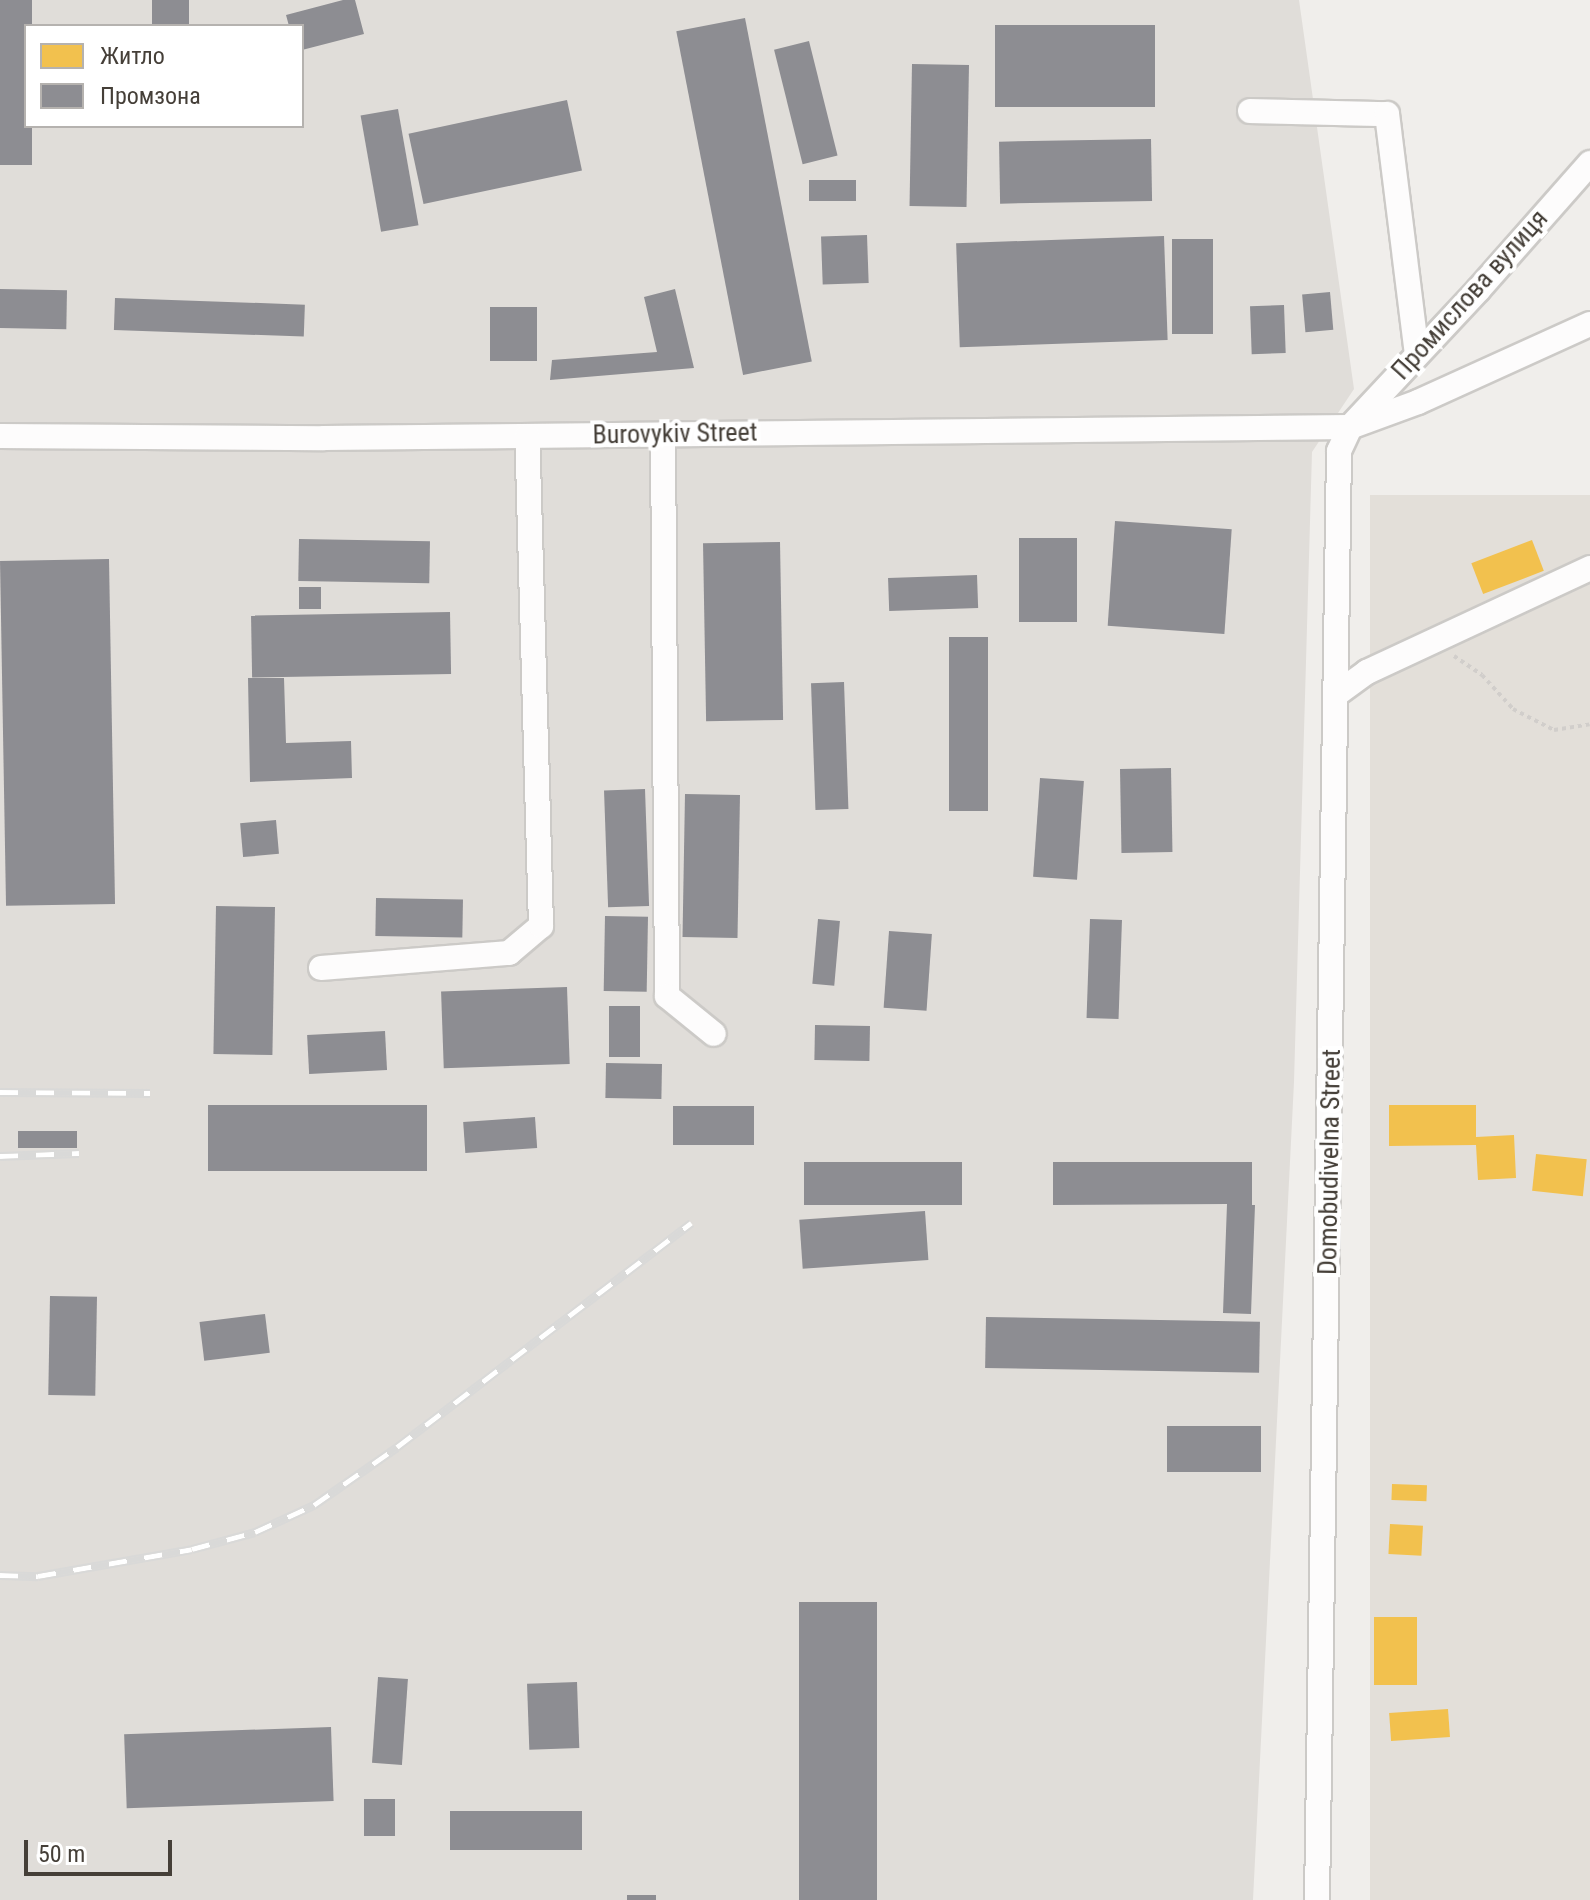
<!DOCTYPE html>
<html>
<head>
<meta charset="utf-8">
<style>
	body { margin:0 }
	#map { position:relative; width:1590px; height:1900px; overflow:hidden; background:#f0eeeb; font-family:"Roboto Condensed",sans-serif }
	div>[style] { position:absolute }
	.residential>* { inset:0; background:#e3dfd9; transform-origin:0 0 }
	.industrial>* { inset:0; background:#e0ddd9 }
	.homes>* { inset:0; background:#f2c14e; transform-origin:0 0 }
	.industry>* { inset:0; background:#8d8d92; transform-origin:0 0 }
	.path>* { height:4px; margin-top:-2px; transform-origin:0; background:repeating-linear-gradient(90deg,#d1cecb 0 4px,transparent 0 8px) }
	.roads { filter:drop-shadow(2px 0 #cccac7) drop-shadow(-2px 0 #cccac7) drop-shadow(0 2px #cccac7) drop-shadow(0 -2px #cccac7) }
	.minor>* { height:24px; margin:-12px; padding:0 12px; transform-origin:12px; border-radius:12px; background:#fdfcfc }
	.rail>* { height:9px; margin-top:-4.5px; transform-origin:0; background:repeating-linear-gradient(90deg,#fff 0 18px,#d9d9d8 0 36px); box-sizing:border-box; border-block:2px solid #d9d9d8 }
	span { translate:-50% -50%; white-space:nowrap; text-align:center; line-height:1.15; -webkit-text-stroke:8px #fff; paint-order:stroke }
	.street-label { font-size:26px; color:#453f38 }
	.legend { position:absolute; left:24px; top:24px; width:280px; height:104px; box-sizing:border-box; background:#fff; border:2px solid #b5b2af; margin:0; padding:10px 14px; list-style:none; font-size:24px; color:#453f38 }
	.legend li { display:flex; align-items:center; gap:16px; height:40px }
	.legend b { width:40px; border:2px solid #b5b2af }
	.scale { position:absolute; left:24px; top:1840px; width:148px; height:36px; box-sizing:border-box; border:4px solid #453f38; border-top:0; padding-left:10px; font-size:24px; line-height:28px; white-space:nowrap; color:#453f38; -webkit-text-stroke:6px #fff; paint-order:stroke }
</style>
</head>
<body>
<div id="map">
	<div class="residential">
		<div style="left:1590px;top:495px;width:1405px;height:220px;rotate:90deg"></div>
	</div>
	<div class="industrial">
		<div style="clip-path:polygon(evenodd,0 0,1299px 0,1354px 389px,1312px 452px,1294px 1082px,1253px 1900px,0 1900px,0 0,26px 26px,302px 26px,302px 126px,26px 126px,26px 26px)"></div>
	</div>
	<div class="homes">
		<div style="left:1532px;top:540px;width:33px;height:65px;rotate:69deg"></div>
		<div style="clip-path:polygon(1389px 1105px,1476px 1105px,1476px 1137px,1514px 1135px,1516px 1178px,1478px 1180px,1476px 1145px,1389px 1146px)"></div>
		<div style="left:1536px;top:1154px;width:51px;height:37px;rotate:6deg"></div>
		<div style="left:1392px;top:1484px;width:35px;height:16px;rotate:2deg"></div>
		<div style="left:1390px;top:1524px;width:33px;height:30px;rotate:3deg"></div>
		<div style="left:1374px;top:1617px;width:43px;height:68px"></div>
		<div style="left:1448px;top:1709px;width:28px;height:59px;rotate:86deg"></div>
	</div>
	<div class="industry">
		<div style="clip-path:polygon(0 0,32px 0,32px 26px,26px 26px,26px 126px,32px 126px,32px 165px,0 165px)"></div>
		<div style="left:152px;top:0;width:37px;height:26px"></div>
		<div style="clip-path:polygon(343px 0,355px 0,364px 34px,302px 50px,302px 26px,289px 26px,286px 15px)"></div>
		<div style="left:745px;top:18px;width:350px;height:70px;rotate:79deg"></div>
		<div style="left:995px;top:25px;width:160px;height:82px"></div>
		<div style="left:809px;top:41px;width:118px;height:36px;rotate:76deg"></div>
		<div style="left:912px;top:64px;width:57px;height:142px;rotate:1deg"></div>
		<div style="left:567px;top:100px;width:72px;height:162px;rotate:78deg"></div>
		<div style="left:398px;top:109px;width:118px;height:38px;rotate:80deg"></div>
		<div style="left:1151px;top:139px;width:62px;height:152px;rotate:89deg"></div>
		<div style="left:856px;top:180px;width:21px;height:47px;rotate:90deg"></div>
		<div style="left:867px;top:235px;width:48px;height:46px;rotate:88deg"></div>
		<div style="left:1164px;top:236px;width:104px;height:208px;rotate:88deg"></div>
		<div style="left:1172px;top:239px;width:41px;height:95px"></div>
		<div style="left:0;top:289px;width:67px;height:39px;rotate:1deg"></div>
		<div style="clip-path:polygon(675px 289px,694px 368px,550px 380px,552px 360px,657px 352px,644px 297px)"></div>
		<div style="left:1330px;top:292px;width:38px;height:28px;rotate:85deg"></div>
		<div style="left:115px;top:298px;width:190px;height:32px;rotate:2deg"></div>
		<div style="left:1284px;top:305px;width:48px;height:34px;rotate:88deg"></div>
		<div style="left:490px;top:307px;width:47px;height:54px"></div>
		<div style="left:1115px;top:521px;width:117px;height:105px;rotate:4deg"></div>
		<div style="left:1019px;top:538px;width:58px;height:84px"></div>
		<div style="left:299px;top:539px;width:131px;height:42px;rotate:1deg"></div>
		<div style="left:780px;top:542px;width:178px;height:77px;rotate:89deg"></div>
		<div style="left:109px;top:559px;width:345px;height:109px;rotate:89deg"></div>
		<div style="left:977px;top:575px;width:33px;height:89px;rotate:88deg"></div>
		<div style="left:299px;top:587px;width:22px;height:22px"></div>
		<div style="left:450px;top:612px;width:62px;height:199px;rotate:89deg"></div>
		<div style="left:949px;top:637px;width:39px;height:174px"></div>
		<div style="clip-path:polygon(248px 678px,284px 678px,286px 743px,351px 741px,352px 778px,250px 782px)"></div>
		<div style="left:844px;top:682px;width:127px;height:33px;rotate:88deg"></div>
		<div style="left:1171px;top:768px;width:84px;height:51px;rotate:89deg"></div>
		<div style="left:1040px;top:778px;width:44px;height:99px;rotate:4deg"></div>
		<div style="left:645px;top:789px;width:117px;height:41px;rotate:88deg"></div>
		<div style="left:685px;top:794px;width:55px;height:143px;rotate:1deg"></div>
		<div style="left:276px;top:820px;width:34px;height:36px;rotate:85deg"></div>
		<div style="left:376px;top:898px;width:87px;height:38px;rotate:1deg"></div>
		<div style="left:216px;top:906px;width:59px;height:148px;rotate:1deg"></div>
		<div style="left:605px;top:916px;width:43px;height:75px;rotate:1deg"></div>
		<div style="left:818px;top:919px;width:22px;height:65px;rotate:5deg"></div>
		<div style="left:1090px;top:919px;width:32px;height:99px;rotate:2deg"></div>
		<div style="left:889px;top:931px;width:43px;height:77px;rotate:4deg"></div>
		<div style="left:567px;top:987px;width:77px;height:126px;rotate:88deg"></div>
		<div style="left:609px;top:1006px;width:31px;height:51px"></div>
		<div style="left:815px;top:1025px;width:55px;height:35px;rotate:1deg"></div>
		<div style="left:385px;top:1031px;width:39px;height:78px;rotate:87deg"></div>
		<div style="left:606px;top:1063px;width:56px;height:35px;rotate:1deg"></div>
		<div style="left:208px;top:1105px;width:219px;height:66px"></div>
		<div style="left:754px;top:1106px;width:39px;height:81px;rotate:90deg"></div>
		<div style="left:535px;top:1117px;width:31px;height:72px;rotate:86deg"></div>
		<div style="left:18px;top:1131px;width:59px;height:17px"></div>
		<div style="left:804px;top:1162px;width:158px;height:43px"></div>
		<div style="clip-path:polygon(1053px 1162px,1252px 1162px,1252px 1205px,1255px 1205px,1251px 1314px,1223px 1313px,1227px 1204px,1053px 1205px)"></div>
		<div style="left:925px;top:1211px;width:49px;height:126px;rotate:86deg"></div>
		<div style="left:50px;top:1296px;width:47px;height:99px;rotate:1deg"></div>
		<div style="left:265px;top:1314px;width:39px;height:66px;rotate:83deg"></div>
		<div style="left:986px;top:1317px;width:274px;height:51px;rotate:1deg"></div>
		<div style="left:1261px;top:1426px;width:46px;height:94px;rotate:90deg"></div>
		<div style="left:799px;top:1602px;width:78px;height:298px"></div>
		<div style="left:378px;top:1677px;width:30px;height:86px;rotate:4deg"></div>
		<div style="left:577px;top:1682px;width:66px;height:50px;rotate:88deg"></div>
		<div style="left:331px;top:1727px;width:74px;height:207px;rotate:88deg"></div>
		<div style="left:364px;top:1799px;width:31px;height:37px"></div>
		<div style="left:450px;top:1811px;width:132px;height:39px"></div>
		<div style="left:627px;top:1895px;width:29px;height:5px"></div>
	</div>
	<div class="path">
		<div style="left:1454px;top:656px;width:34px;rotate:34deg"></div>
		<div style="left:1482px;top:675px;width:46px;rotate:47.6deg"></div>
		<div style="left:1513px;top:709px;width:46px;rotate:27.1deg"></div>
		<div style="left:1554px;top:730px;width:36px;rotate:-9deg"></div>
	</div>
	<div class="roads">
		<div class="minor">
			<div style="left:1250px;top:111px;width:137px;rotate:1.3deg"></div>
			<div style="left:1387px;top:114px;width:242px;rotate:82.9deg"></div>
			<div style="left:663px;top:434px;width:562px;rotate:89.59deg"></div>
			<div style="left:667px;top:996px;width:60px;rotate:39deg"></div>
			<div style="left:0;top:436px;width:324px;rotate:0.4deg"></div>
			<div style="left:324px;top:438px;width:1026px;rotate:-0.61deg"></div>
			<div style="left:1350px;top:427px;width:72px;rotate:-20.2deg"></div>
			<div style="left:1418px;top:402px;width:189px;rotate:-24.4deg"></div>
			<div style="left:1338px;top:693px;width:36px;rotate:-36deg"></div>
			<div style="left:1367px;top:672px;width:246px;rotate:-25deg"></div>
			<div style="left:321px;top:968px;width:189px;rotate:-4.6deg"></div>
			<div style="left:509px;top:953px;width:42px;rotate:-40.2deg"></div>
			<div style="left:541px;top:926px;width:490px;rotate:-91.6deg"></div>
			<div style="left:1317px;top:1900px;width:1449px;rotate:-89.13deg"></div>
			<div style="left:1339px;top:451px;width:26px;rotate:-65deg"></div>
			<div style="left:1350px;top:427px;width:189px;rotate:-46.9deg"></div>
			<div style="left:1479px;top:289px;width:168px;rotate:-48.6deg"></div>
		</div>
	</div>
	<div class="rail">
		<div style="left:0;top:1092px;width:150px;rotate:0.4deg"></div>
		<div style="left:0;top:1156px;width:79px;rotate:-2.2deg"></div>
		<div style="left:0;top:1575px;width:38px;rotate:2deg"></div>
		<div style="left:38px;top:1576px;width:156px;rotate:-9.9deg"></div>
		<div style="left:192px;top:1549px;width:65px;rotate:-15.1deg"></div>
		<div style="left:255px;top:1532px;width:65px;rotate:-24.6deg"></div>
		<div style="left:314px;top:1505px;width:101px;rotate:-34.9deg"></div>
		<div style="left:397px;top:1447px;width:370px;rotate:-37.3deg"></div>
	</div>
	<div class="street-label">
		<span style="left:1470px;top:295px;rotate:-48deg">Промислова вулиця</span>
		<span style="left:675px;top:434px;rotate:-1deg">Burovykiv Street</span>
		<span style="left:1330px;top:1162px;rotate:-89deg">Domobudivelna Street</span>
	</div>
	<ul class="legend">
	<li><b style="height:22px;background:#f2c14e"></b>Житло</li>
	<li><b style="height:22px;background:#8d8d92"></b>Промзона</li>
	</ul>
	<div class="scale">50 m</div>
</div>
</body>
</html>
